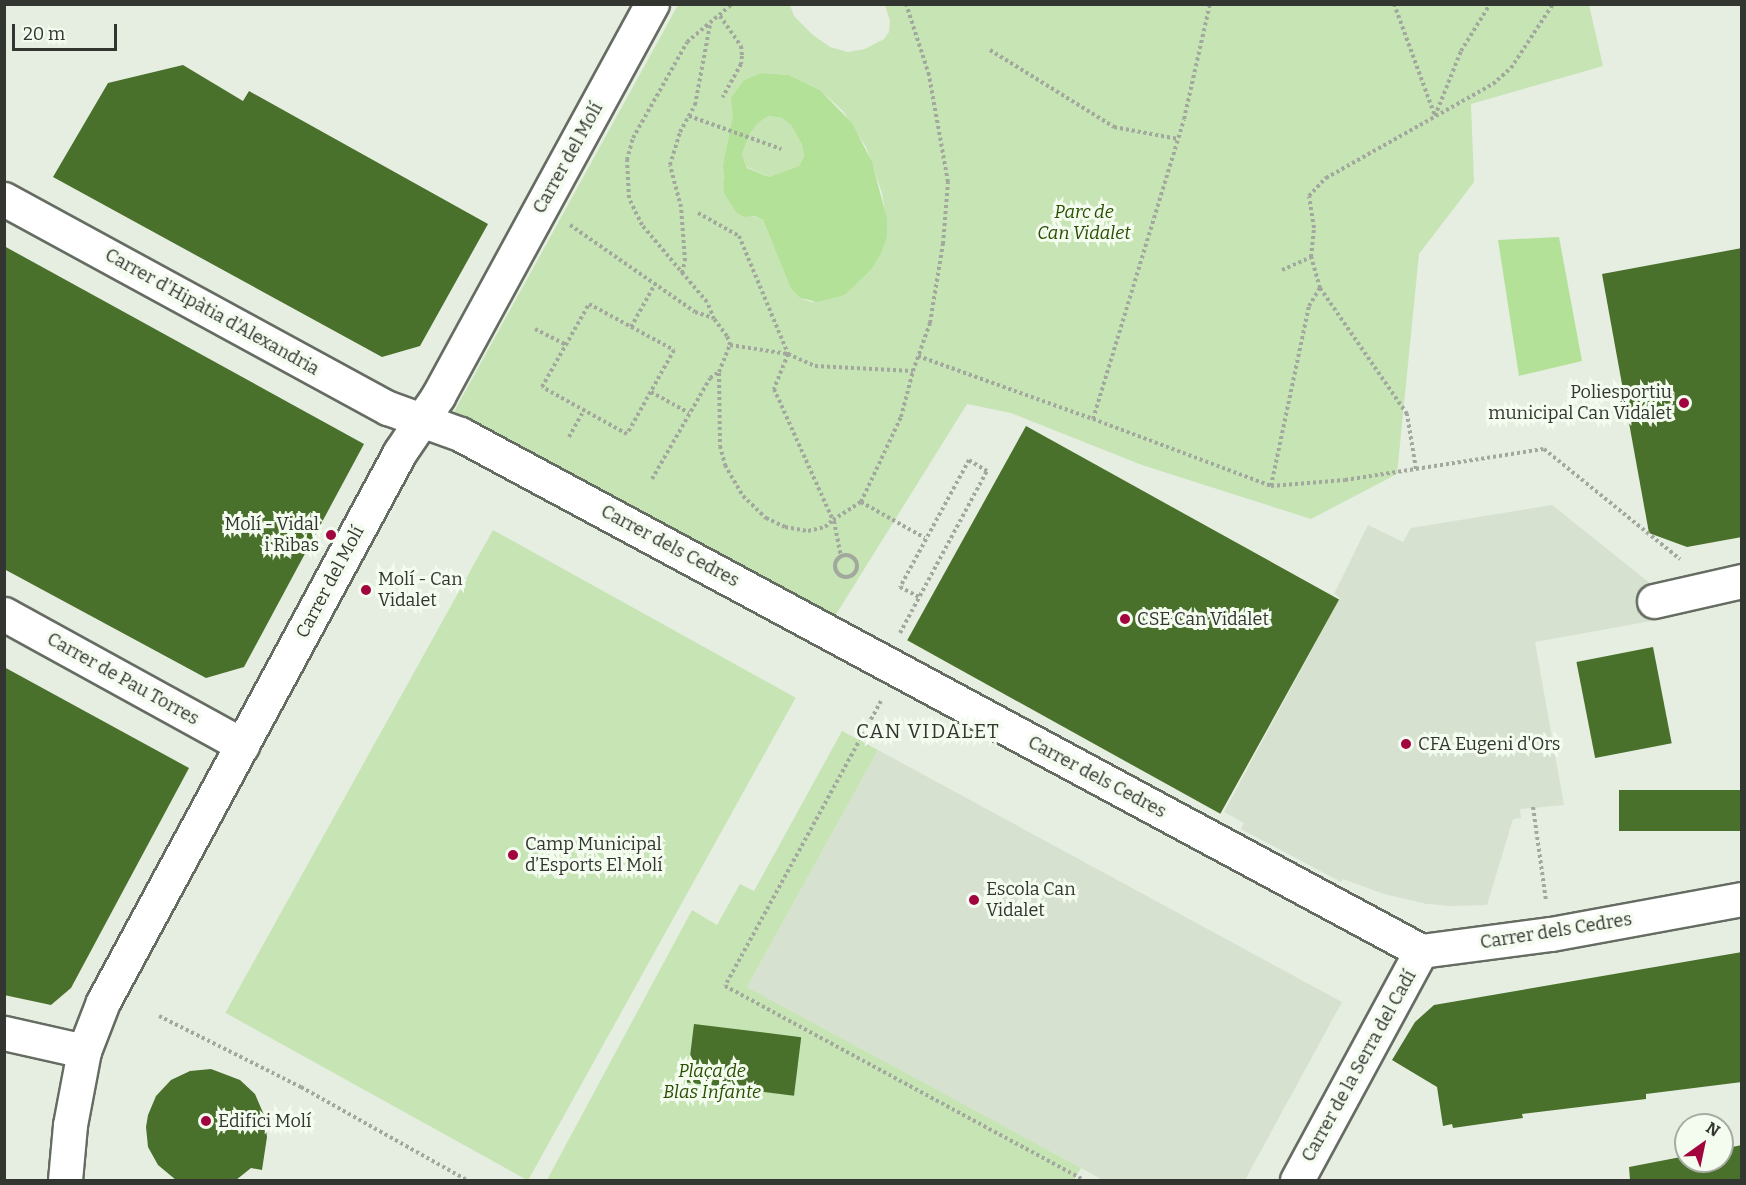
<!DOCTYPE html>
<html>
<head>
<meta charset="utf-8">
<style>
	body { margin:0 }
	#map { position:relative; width:1746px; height:1185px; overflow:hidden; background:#e6eee2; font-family:Bitter,serif }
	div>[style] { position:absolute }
	.built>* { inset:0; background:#d6e1cf }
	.green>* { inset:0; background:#c6e4b4; transform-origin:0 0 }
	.water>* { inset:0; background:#b4e198 }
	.building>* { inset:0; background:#4a712c; transform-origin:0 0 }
	.path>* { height:4px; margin-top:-2px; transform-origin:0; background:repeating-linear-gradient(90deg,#a2a89e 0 3px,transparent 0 6px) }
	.path>.ring { margin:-2px; padding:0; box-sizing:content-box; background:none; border:4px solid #a2a89e; border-radius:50% }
	.roads { filter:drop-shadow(2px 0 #656c62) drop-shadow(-2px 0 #656c62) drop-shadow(0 2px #656c62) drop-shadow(0 -2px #656c62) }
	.minor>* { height:33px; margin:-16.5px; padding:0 16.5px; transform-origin:16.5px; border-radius:16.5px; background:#fff }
	.dots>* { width:16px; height:16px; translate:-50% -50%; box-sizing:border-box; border:3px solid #f4fbef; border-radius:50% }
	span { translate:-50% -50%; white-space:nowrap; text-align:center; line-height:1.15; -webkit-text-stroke:6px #f4fbef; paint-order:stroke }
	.street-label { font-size:18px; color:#323530 }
	.park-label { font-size:18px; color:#284e00; font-style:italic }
	.poi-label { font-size:18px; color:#323530 }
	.right { translate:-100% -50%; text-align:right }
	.left { translate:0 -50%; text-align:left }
	.neighbourhood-label { font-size:20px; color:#323530; letter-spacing:1.5px }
	.frame { position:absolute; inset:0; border:6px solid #323530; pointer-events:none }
	.north { position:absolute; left:1674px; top:1113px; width:60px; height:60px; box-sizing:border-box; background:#f4fbef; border:2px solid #a6aca3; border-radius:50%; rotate:33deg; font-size:16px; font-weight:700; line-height:24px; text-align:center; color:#323530 }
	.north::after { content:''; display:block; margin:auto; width:21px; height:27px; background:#a2053d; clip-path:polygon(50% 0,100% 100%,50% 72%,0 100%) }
	.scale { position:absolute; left:12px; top:24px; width:105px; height:27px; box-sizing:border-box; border:3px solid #323530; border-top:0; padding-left:8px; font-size:18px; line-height:21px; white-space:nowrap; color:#323530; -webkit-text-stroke:4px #f4fbef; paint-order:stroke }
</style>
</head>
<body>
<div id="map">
	<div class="built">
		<div style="clip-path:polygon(1552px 505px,1651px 584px,1657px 620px,1535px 642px,1564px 805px,1520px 809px,1521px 818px,1513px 819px,1487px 905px,1451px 906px,1427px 904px,1384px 894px,1343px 879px,1341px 882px,1241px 829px,1244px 823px,1224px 812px,1340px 598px,1334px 594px,1368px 525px,1403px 542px,1411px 528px)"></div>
		<div style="clip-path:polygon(878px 750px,1342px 1002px,1245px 1180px,1103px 1180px,747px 987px)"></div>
	</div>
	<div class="green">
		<div style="clip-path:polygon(evenodd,678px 5px,790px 5px,794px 16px,813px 35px,830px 47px,848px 52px,865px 49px,884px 39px,889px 32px,890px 21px,885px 5px,1589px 5px,1603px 66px,1471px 104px,1474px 182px,1419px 254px,1397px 474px,1311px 519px,1142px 465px,1011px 413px,967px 404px,830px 624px,450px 419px,678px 5px,761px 73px,789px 75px,820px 90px,843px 111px,866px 147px,882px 193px,887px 228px,871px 270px,845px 295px,811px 302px,800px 298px,791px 289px,763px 220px,749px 215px,723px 179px,723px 164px,733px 115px,744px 80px,761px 73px)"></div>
		<div style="clip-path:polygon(769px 116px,782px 118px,791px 125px,802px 145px,804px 156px,799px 166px,769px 177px,747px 167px,742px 154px,749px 135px,758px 123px)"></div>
		<div style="left:493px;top:530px;width:346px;height:552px;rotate:29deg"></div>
		<div style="clip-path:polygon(842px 731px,878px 750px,747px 987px,1081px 1168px,1074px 1180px,547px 1180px,692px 910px,717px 925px,740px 884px,754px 891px)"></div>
	</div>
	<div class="water">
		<div style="clip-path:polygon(evenodd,761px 73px,789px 75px,820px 90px,852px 123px,872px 162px,887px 219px,887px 237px,881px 253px,871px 270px,845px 295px,818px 302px,800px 298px,791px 289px,763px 220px,754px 216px,744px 217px,736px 212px,724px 193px,723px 164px,733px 115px,731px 98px,744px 80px,761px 73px,769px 116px,782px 118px,791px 125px,802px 145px,804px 156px,799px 166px,769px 177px,747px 168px,742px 154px,749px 135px,758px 123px,769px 116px)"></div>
		<div style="clip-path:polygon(1559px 237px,1582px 361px,1519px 376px,1498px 240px)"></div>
	</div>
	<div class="building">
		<div style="clip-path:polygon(183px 65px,243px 101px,249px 91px,488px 224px,420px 346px,382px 357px,53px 177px,108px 83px)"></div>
		<div style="clip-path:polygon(4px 246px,364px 444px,244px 667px,206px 678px,4px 569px)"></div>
		<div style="clip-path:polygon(1742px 248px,1742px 537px,1687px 547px,1649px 533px,1602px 274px)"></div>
		<div style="left:1026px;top:426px;width:358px;height:245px;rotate:29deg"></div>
		<div style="left:1653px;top:647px;width:98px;height:78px;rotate:79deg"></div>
		<div style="clip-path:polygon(4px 667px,189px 768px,71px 988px,51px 1005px,4px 995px)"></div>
		<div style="left:1742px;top:790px;width:41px;height:123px;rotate:90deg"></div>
		<div style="clip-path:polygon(1742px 952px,1742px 1082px,1646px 1094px,1646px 1099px,1522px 1114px,1523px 1118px,1453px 1128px,1452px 1124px,1443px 1126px,1437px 1087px,1392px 1060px,1415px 1022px,1434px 1005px)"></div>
		<div style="left:694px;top:1024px;width:108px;height:59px;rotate:7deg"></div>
		<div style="clip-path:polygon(211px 1069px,240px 1080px,255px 1094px,264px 1115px,267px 1137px,262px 1170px,251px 1168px,236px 1180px,176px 1180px,158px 1165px,148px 1147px,146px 1127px,148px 1115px,156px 1096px,171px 1080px,190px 1071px)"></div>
		<div style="clip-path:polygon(1742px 1145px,1742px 1180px,1630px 1180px,1629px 1167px,1686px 1156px,1686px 1161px,1722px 1161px,1722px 1149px)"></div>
	</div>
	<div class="path">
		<div style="left:1394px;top:4px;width:119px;rotate:69.9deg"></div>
		<div style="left:720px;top:16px;width:37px;rotate:55deg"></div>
		<div style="left:741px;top:46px;width:10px;rotate:84deg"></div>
		<div style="left:742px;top:56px;width:8px;rotate:97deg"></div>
		<div style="left:741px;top:64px;width:38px;rotate:119deg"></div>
		<div style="left:990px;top:50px;width:146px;rotate:31.8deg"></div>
		<div style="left:1114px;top:127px;width:65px;rotate:10.6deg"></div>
		<div style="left:689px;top:116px;width:98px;rotate:19.7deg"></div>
		<div style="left:1435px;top:116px;width:70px;rotate:-68.2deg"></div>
		<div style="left:1461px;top:51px;width:55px;rotate:-58.3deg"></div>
		<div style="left:698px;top:213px;width:47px;rotate:29.3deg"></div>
		<div style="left:739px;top:236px;width:128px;rotate:67.4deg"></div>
		<div style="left:788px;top:354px;width:38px;rotate:112deg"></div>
		<div style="left:774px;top:389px;width:144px;rotate:65.8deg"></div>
		<div style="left:833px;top:520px;width:33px;rotate:-33deg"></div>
		<div style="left:861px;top:502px;width:73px;rotate:29.4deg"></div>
		<div style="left:570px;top:225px;width:152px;rotate:34.8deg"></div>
		<div style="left:695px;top:312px;width:19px;rotate:18deg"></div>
		<div style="left:1282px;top:270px;width:32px;rotate:-24deg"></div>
		<div style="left:682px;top:273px;width:12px;rotate:-76deg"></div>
		<div style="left:685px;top:261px;width:54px;rotate:-94.2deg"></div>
		<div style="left:681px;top:207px;width:43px;rotate:-104.7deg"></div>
		<div style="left:670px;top:165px;width:34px;rotate:-73deg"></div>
		<div style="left:680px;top:132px;width:31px;rotate:-61deg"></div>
		<div style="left:695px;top:105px;width:81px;rotate:-79.4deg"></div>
		<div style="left:589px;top:304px;width:97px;rotate:28.4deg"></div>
		<div style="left:674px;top:350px;width:96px;rotate:119.2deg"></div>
		<div style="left:627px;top:434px;width:97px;rotate:-151.1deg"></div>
		<div style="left:542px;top:387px;width:95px;rotate:-60.5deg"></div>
		<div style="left:631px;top:327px;width:49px;rotate:-60.8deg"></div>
		<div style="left:535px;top:329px;width:35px;rotate:27deg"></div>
		<div style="left:730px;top:345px;width:59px;rotate:8.8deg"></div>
		<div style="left:788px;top:354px;width:30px;rotate:24deg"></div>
		<div style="left:815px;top:366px;width:98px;rotate:2.9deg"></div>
		<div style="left:913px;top:371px;width:51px;rotate:-70.5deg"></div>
		<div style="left:930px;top:323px;width:80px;rotate:-80.7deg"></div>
		<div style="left:943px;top:244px;width:62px;rotate:-85.4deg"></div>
		<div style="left:948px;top:182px;width:109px;rotate:-100.1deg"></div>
		<div style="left:929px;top:75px;width:75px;rotate:-107.9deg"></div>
		<div style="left:918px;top:356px;width:186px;rotate:19.8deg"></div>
		<div style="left:1093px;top:419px;width:313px;rotate:-73.1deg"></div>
		<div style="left:1184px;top:119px;width:118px;rotate:-77.3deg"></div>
		<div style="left:719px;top:373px;width:73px;rotate:89.2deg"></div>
		<div style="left:720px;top:446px;width:20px;rotate:75deg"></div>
		<div style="left:725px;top:465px;width:36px;rotate:60deg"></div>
		<div style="left:743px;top:496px;width:32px;rotate:44deg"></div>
		<div style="left:766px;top:518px;width:21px;rotate:25deg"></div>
		<div style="left:785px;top:527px;width:23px;rotate:10deg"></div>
		<div style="left:808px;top:531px;width:17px;rotate:-13deg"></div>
		<div style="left:825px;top:527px;width:11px;rotate:-41deg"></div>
		<div style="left:651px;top:392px;width:43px;rotate:28.9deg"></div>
		<div style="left:1093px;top:419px;width:190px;rotate:20.6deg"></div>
		<div style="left:1271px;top:486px;width:74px;rotate:-4.6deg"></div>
		<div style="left:1345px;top:480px;width:201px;rotate:-8.9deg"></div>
		<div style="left:1544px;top:449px;width:175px;rotate:39deg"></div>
		<div style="left:569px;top:437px;width:31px;rotate:-61deg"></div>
		<div style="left:1416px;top:469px;width:56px;rotate:-99.3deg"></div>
		<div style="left:1407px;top:414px;width:153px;rotate:-124.6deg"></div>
		<div style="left:1320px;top:288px;width:32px;rotate:-106deg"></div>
		<div style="left:1311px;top:257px;width:29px;rotate:-84deg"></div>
		<div style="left:1314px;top:228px;width:32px;rotate:-99deg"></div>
		<div style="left:1309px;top:196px;width:25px;rotate:-47deg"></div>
		<div style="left:1326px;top:178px;width:192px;rotate:-29.4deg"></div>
		<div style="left:1493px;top:84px;width:24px;rotate:-42deg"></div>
		<div style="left:1511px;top:68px;width:77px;rotate:-56.7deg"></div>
		<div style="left:652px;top:479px;width:116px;rotate:-60.1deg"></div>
		<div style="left:710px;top:378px;width:11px;rotate:-34deg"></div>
		<div style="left:719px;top:372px;width:29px;rotate:-68deg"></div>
		<div style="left:730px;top:345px;width:9px;rotate:-108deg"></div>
		<div style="left:727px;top:336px;width:21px;rotate:-127deg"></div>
		<div style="left:714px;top:319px;width:18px;rotate:-112deg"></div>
		<div style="left:707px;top:302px;width:101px;rotate:-130.2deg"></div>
		<div style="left:642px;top:225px;width:30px;rotate:-116deg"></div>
		<div style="left:629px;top:198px;width:38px;rotate:-93deg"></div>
		<div style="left:627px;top:160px;width:23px;rotate:-75deg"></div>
		<div style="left:633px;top:138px;width:110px;rotate:-60.6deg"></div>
		<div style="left:687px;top:42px;width:59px;rotate:-40.2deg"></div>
		<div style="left:1271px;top:486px;width:184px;rotate:-78.1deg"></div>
		<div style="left:1309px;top:306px;width:21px;rotate:-59deg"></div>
		<div style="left:861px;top:502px;width:94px;rotate:-64.8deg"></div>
		<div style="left:901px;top:417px;width:48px;rotate:-75.4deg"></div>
		<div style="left:834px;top:521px;width:36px;rotate:79deg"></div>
		<div class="ring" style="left:835px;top:555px;width:18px;height:18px"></div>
		<div style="left:900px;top:633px;width:184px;rotate:-61.8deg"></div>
		<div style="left:987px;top:471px;width:21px;rotate:-149deg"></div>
		<div style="left:969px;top:460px;width:145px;rotate:118.5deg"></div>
		<div style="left:900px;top:587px;width:21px;rotate:28deg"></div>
		<div style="left:881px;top:701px;width:325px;rotate:118.7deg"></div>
		<div style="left:725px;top:986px;width:408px;rotate:28.4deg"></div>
		<div style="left:1533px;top:807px;width:95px;rotate:82.1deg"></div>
		<div style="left:159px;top:1016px;width:159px;rotate:26.6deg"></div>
		<div style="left:301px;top:1087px;width:190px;rotate:29.3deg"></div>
	</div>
	<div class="roads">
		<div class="minor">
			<div style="left:4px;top:199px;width:437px;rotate:28.6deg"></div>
			<div style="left:388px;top:408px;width:77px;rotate:19.9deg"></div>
			<div style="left:460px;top:434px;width:1091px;rotate:28.28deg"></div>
			<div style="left:1421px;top:951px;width:131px;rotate:-7.5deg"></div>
			<div style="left:1551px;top:934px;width:194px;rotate:-10.4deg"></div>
			<div style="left:1654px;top:601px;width:90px;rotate:-12.8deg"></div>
			<div style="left:4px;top:614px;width:272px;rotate:28.8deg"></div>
			<div style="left:4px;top:1033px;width:82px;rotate:12.7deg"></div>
			<div style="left:65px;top:1180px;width:55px;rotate:-84.8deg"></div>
			<div style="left:70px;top:1125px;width:75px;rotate:-79.3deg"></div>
			<div style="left:84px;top:1051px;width:53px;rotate:-68.8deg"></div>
			<div style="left:103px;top:1002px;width:625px;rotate:-61.63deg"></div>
			<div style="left:400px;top:452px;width:68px;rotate:-55.8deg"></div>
			<div style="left:438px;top:396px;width:447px;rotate:-61.4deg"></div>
			<div style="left:1297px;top:1180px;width:260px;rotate:-61.6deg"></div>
		</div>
	</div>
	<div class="dots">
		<div style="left:1684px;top:403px;background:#a2053d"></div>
		<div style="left:331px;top:535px;background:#a2053d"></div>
		<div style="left:366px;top:590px;background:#a2053d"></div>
		<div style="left:1125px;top:619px;background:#a2053d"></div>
		<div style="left:1406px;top:744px;background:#a2053d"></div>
		<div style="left:513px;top:855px;background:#a2053d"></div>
		<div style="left:974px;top:900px;background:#a2053d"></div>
		<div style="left:206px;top:1121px;background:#a2053d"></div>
	</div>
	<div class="street-label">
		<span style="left:568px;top:158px;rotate:-61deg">Carrer del Molí</span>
		<span style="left:212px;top:312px;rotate:29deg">Carrer d'Hipàtia d'Alexandria</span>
		<span style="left:670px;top:546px;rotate:28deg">Carrer dels Cedres</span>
		<span style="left:330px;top:582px;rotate:-62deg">Carrer del Molí</span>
		<span style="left:123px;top:679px;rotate:29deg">Carrer de Pau Torres</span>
		<span style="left:1097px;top:777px;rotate:28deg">Carrer dels Cedres</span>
		<span style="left:1556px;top:931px;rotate:-9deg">Carrer dels Cedres</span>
		<span style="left:1359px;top:1066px;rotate:-61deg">Carrer de la Serra del Cadí</span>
	</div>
	<div class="park-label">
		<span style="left:1084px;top:223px">Parc de<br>Can Vidalet</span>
		<span style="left:712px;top:1082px">Plaça de<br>Blas Infante</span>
	</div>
	<div class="poi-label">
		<span class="right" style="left:1672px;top:403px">Poliesportiu<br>municipal Can Vidalet</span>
		<span class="right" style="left:319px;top:535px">Molí - Vidal<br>i Ribas</span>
		<span class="left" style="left:378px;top:590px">Molí - Can<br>Vidalet</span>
		<span class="left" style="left:1137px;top:619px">CSE Can Vidalet</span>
		<span class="left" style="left:1418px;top:744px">CFA Eugeni d'Ors</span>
		<span class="left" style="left:525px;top:855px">Camp Municipal<br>d’Esports El Molí</span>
		<span class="left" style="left:986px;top:900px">Escola Can<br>Vidalet</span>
		<span class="left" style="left:218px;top:1121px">Edifici Molí</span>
	</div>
	<div class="neighbourhood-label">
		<span style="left:928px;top:731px">CAN VIDALET</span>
	</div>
	<div class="frame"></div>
	<div class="north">N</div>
	<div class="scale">20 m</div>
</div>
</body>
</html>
